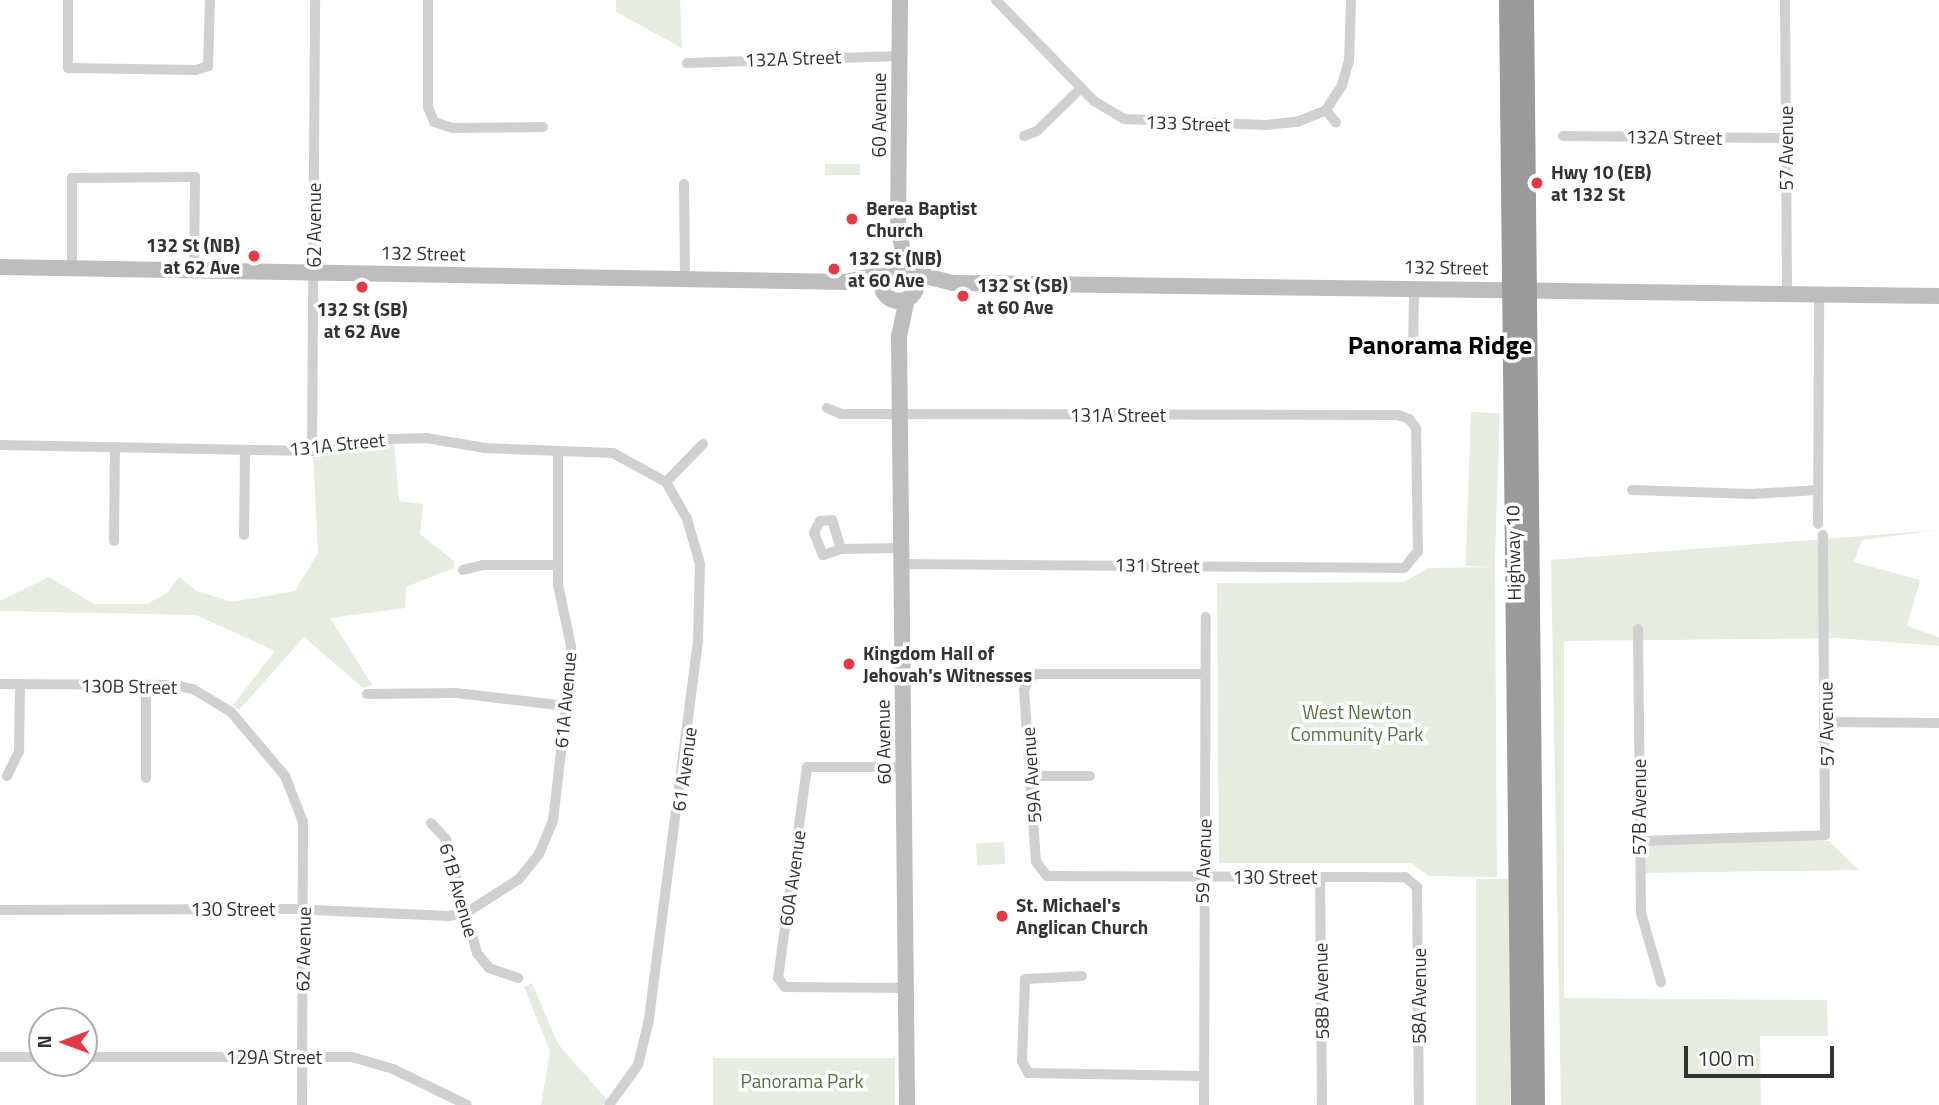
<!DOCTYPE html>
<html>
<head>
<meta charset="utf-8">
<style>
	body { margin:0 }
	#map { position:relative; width:1939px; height:1105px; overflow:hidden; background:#fff; font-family:"Titillium Web",sans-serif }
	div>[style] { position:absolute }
	.green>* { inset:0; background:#e6ecdf; transform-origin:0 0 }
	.street>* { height:10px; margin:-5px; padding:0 5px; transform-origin:5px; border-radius:5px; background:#d0d0d0 }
	.secondary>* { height:16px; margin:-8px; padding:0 8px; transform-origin:8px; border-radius:8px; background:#bdbdbd }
	.secondary>.ring { margin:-8px; padding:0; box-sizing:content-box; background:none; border:16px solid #bdbdbd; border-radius:50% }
	.highway>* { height:19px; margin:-9.5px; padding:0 9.5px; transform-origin:9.5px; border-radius:9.5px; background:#9a9a9a }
	.dots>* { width:19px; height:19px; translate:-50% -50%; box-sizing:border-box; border:4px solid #fff; border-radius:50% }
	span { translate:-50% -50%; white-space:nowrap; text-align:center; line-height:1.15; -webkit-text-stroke:7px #fff; paint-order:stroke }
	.street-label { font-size:19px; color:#333 }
	.poi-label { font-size:19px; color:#333; font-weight:700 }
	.left { translate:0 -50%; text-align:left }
	.right { translate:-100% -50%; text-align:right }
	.park-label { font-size:19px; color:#56703f }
	.district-label { font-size:26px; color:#000; font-weight:700 }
	.north { position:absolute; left:28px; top:1007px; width:70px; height:70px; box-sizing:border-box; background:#fff; border:2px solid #adadad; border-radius:50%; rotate:270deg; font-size:19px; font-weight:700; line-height:28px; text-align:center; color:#333 }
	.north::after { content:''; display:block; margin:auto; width:24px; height:32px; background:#e63946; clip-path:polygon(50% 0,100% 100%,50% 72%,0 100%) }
	.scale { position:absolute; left:1684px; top:1046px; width:150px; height:32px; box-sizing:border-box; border:4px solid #333; border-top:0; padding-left:9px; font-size:21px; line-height:24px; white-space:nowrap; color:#333; -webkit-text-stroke:5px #fff; paint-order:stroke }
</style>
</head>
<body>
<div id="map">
	<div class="green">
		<div style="clip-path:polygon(616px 0,680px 0,682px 48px,616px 12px)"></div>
		<div style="left:860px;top:164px;width:11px;height:35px;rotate:90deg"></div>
		<div style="left:1471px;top:412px;width:29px;height:154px;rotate:2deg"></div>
		<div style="clip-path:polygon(394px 442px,399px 501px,423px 504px,420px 534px,454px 561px,454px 568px,406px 587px,405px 608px,330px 618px,372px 685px,363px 688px,304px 637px,239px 710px,233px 705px,275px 651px,196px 615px,0 611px,0 601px,49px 577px,94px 604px,147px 604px,168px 592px,179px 577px,197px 591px,232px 602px,295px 591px,318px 553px,313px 454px)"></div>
		<div style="clip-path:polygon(1939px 530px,1862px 540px,1854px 562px,1920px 580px,1907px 626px,1939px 637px,1939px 646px,1837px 638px,1564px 641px,1564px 998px,1827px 1000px,1828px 1036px,1760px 1036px,1761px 1105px,1561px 1105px,1551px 560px)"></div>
		<div style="clip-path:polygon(1495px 567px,1497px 877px,1428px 876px,1411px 863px,1219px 863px,1217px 583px,1404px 582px,1429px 568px)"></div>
		<div style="clip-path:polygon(1655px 840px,1829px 841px,1859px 870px,1643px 873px,1643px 843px)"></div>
		<div style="left:1004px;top:842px;width:22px;height:28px;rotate:87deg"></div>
		<div style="left:1476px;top:879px;width:34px;height:226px"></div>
		<div style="clip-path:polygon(532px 983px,558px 1044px,608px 1101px,602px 1105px,541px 1105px,550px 1051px,524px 987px)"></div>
		<div style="left:713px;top:1058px;width:182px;height:47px"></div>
	</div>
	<div class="street">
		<div style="left:68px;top:0;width:68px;rotate:90deg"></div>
		<div style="left:68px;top:68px;width:128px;rotate:0.9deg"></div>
		<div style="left:196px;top:70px;width:13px;rotate:-18deg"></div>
		<div style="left:208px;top:66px;width:66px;rotate:-88.3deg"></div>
		<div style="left:428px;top:0;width:107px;rotate:90deg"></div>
		<div style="left:428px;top:107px;width:16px;rotate:68deg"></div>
		<div style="left:434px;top:122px;width:19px;rotate:18deg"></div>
		<div style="left:452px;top:128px;width:91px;rotate:-0.6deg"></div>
		<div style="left:996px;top:0;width:141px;rotate:45.9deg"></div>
		<div style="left:1094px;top:101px;width:35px;rotate:31deg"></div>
		<div style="left:1124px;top:119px;width:142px;rotate:2.4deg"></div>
		<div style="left:1266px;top:125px;width:31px;rotate:-6deg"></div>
		<div style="left:1297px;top:122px;width:31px;rotate:-22deg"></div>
		<div style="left:1326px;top:110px;width:16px;rotate:52deg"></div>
		<div style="left:1785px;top:0;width:295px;rotate:89.6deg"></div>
		<div style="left:687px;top:63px;width:213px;rotate:-1.9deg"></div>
		<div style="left:1326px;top:110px;width:30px;rotate:-57deg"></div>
		<div style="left:1342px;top:85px;width:25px;rotate:-74deg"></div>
		<div style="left:1349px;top:61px;width:61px;rotate:-88.1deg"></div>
		<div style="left:1024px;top:136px;width:14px;rotate:-21deg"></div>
		<div style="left:1037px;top:131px;width:62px;rotate:-44.3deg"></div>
		<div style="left:1563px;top:136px;width:223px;rotate:0.5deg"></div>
		<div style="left:684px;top:184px;width:95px;rotate:89.4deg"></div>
		<div style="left:72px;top:269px;width:91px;rotate:-90deg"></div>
		<div style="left:72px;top:178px;width:123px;rotate:-0.5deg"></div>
		<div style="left:195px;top:177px;width:94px;rotate:90.6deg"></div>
		<div style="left:1413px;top:352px;width:65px;rotate:-89.1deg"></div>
		<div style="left:827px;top:408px;width:15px;rotate:23deg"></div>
		<div style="left:841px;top:414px;width:557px;rotate:0.1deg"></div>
		<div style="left:1398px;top:415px;width:12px;rotate:20deg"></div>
		<div style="left:1409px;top:419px;width:11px;rotate:52deg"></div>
		<div style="left:1416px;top:428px;width:123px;rotate:89.1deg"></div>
		<div style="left:1418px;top:551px;width:22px;rotate:129deg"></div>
		<div style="left:1404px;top:568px;width:502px;rotate:-179.54deg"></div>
		<div style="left:0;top:445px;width:316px;rotate:1.1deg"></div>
		<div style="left:316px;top:451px;width:72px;rotate:-9.6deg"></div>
		<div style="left:387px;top:439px;width:39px;rotate:-1deg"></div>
		<div style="left:426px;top:438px;width:60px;rotate:9.6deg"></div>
		<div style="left:485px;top:448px;width:128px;rotate:2.2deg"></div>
		<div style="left:613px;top:453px;width:60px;rotate:28.7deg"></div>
		<div style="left:666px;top:482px;width:43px;rotate:60.4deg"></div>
		<div style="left:687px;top:519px;width:47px;rotate:73.9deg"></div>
		<div style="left:700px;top:564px;width:77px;rotate:91.5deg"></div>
		<div style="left:698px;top:641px;width:386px;rotate:97.4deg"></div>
		<div style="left:648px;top:1024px;width:42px;rotate:103.7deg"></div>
		<div style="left:638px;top:1065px;width:49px;rotate:125.9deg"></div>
		<div style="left:312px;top:451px;width:451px;rotate:-89.6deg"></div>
		<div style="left:666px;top:482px;width:53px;rotate:-45.8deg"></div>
		<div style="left:1632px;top:490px;width:120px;rotate:1.9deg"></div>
		<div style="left:1752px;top:494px;width:66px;rotate:-3.5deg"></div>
		<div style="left:1818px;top:524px;width:228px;rotate:-89.7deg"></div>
		<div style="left:244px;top:535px;width:85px;rotate:-89.3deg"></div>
		<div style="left:114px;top:541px;width:94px;rotate:-89.4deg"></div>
		<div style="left:841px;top:549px;width:30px;rotate:-107deg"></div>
		<div style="left:832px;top:520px;width:12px;rotate:175deg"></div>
		<div style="left:820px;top:521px;width:13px;rotate:117deg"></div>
		<div style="left:814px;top:533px;width:24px;rotate:68deg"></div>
		<div style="left:823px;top:555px;width:19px;rotate:-18deg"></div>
		<div style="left:841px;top:549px;width:61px;rotate:-0.9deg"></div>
		<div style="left:463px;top:570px;width:21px;rotate:-14deg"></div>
		<div style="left:483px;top:565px;width:74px"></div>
		<div style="left:1638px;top:629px;width:284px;rotate:89.4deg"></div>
		<div style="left:1641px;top:913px;width:72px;rotate:73.8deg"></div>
		<div style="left:1205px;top:674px;width:170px;rotate:180deg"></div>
		<div style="left:1035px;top:674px;width:10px;rotate:135deg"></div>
		<div style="left:1028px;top:681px;width:10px;rotate:114deg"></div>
		<div style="left:1024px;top:690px;width:172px;rotate:86deg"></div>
		<div style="left:1036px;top:862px;width:18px;rotate:52deg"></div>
		<div style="left:1047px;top:876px;width:358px;rotate:0.2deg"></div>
		<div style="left:1405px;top:877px;width:16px;rotate:40deg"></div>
		<div style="left:1417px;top:887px;width:218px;rotate:89.5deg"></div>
		<div style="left:0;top:684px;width:175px;rotate:0.3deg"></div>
		<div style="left:175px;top:685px;width:18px;rotate:13deg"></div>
		<div style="left:193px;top:689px;width:44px;rotate:31.2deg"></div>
		<div style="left:231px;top:712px;width:84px;rotate:49.8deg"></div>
		<div style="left:285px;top:776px;width:49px;rotate:68.6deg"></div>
		<div style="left:303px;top:822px;width:283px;rotate:90.2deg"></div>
		<div style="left:367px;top:694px;width:89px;rotate:-0.6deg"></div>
		<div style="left:456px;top:693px;width:111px;rotate:6.7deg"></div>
		<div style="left:1826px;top:722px;width:113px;rotate:0.5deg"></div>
		<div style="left:904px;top:767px;width:97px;rotate:180deg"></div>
		<div style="left:807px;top:767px;width:213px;rotate:97.8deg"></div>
		<div style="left:778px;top:978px;width:11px;rotate:52deg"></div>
		<div style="left:785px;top:987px;width:121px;rotate:0.5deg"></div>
		<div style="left:7px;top:776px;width:28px;rotate:-64deg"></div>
		<div style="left:19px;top:751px;width:67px;rotate:-89.1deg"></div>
		<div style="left:1034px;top:776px;width:56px"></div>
		<div style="left:146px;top:778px;width:93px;rotate:-90deg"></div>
		<div style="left:431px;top:823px;width:22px;rotate:47deg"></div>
		<div style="left:446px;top:839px;width:118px;rotate:74.8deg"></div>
		<div style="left:477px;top:953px;width:19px;rotate:51deg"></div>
		<div style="left:489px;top:968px;width:31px;rotate:19deg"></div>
		<div style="left:1639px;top:841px;width:186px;rotate:-1.8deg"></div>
		<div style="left:1825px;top:835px;width:300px;rotate:-90.4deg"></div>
		<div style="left:1320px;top:877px;width:228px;rotate:89.5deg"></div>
		<div style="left:0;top:910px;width:290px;rotate:-0.2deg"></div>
		<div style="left:290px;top:909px;width:159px;rotate:2.5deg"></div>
		<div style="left:449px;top:916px;width:17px;rotate:-10deg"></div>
		<div style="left:466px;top:913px;width:63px;rotate:-32.7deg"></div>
		<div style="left:519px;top:879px;width:32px;rotate:-51deg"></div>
		<div style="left:539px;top:854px;width:36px;rotate:-67deg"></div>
		<div style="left:553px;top:821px;width:131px;rotate:-83.4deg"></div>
		<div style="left:568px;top:691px;width:45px;rotate:-86.2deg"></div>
		<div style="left:571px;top:646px;width:62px;rotate:-102deg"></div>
		<div style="left:558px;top:585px;width:134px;rotate:-90deg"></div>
		<div style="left:1082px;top:976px;width:57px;rotate:177deg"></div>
		<div style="left:1025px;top:979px;width:82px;rotate:92.1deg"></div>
		<div style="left:1022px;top:1061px;width:13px;rotate:63deg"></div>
		<div style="left:1028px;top:1073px;width:176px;rotate:1deg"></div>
		<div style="left:0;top:1057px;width:42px"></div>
		<div style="left:84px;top:1057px;width:268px"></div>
		<div style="left:352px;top:1057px;width:43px;rotate:16.3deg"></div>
		<div style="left:393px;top:1069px;width:82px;rotate:25.9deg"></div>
		<div style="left:1204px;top:1105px;width:488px;rotate:-89.8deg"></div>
	</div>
	<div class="secondary">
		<div style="left:900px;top:0;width:229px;rotate:90.5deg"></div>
		<div style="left:898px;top:229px;width:39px;rotate:77deg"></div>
		<div class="ring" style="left:881px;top:265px;width:20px;height:20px"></div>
		<div style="left:0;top:267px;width:845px;rotate:1.02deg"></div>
		<div style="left:845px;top:282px;width:40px;rotate:-12deg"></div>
		<div style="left:913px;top:273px;width:41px;rotate:14deg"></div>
		<div style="left:953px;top:283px;width:986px;rotate:0.76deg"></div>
		<div style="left:907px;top:299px;width:38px;rotate:102deg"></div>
		<div style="left:899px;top:336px;width:769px;rotate:89.4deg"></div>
	</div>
	<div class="highway">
		<div style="left:1508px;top:0;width:1105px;rotate:89.38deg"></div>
		<div style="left:1524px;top:0;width:1105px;rotate:89.43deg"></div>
	</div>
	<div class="dots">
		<div style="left:1537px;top:183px;background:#e63946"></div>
		<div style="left:852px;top:219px;background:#e63946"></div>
		<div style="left:254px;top:256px;background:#e63946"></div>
		<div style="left:834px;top:269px;background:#e63946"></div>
		<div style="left:362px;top:287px;background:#e63946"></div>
		<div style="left:963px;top:296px;background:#e63946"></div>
		<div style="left:849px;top:664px;background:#e63946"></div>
		<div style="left:1002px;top:916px;background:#e63946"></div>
	</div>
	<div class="street-label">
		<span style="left:793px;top:58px;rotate:-2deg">132A Street</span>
		<span style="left:879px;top:115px;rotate:-90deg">60 Avenue</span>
		<span style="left:1188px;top:123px;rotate:2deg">133 Street</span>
		<span style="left:1674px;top:137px;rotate:1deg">132A Street</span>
		<span style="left:1786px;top:148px;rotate:-90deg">57 Avenue</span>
		<span style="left:314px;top:225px;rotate:-90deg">62 Avenue</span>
		<span style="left:423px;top:253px;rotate:1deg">132 Street</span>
		<span style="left:1446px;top:267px;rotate:1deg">132 Street</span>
		<span style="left:1118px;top:415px">131A Street</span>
		<span style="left:337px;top:444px;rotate:-6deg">131A Street</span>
		<span style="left:1513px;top:553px;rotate:-91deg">Highway 10</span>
		<span style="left:1157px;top:565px;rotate:1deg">131 Street</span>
		<span style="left:129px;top:686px;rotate:1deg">130B Street</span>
		<span style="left:565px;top:700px;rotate:-85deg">61A Avenue</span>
		<span style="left:1826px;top:724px;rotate:-91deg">57 Avenue</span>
		<span style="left:883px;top:742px;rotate:-91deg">60 Avenue</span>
		<span style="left:684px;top:769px;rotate:-82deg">61 Avenue</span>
		<span style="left:1031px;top:775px;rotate:-94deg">59A Avenue</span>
		<span style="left:1639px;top:807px;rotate:-90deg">57B Avenue</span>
		<span style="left:1203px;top:861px;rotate:-88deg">59 Avenue</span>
		<span style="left:1275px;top:877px">130 Street</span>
		<span style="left:792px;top:878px;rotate:-82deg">60A Avenue</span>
		<span style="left:459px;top:890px;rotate:74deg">61B Avenue</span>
		<span style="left:233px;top:909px">130 Street</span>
		<span style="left:303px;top:949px;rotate:-89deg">62 Avenue</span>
		<span style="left:1321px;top:991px;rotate:-91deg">58B Avenue</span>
		<span style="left:1419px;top:996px;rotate:-90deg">58A Avenue</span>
		<span style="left:274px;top:1057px">129A Street</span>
	</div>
	<div class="poi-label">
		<span class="left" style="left:1551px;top:183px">Hwy 10 (EB)<br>at 132 St</span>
		<span class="left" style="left:866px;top:219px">Berea Baptist<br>Church</span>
		<span class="right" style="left:240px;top:256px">132 St (NB)<br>at 62 Ave</span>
		<span class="left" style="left:848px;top:269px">132 St (NB)<br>at 60 Ave</span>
		<span class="left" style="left:977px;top:296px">132 St (SB)<br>at 60 Ave</span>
		<span style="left:362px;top:320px">132 St (SB)<br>at 62 Ave</span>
		<span class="left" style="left:863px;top:664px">Kingdom Hall of<br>Jehovah's Witnesses</span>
		<span class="left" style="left:1016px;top:916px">St. Michael's<br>Anglican Church</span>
	</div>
	<div class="park-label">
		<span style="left:1357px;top:723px">West Newton<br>Community Park</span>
		<span style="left:802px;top:1081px">Panorama Park</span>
	</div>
	<div class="district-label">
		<span style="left:1440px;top:345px">Panorama Ridge</span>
	</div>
	<div class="north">N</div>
	<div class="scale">100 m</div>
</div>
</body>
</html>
